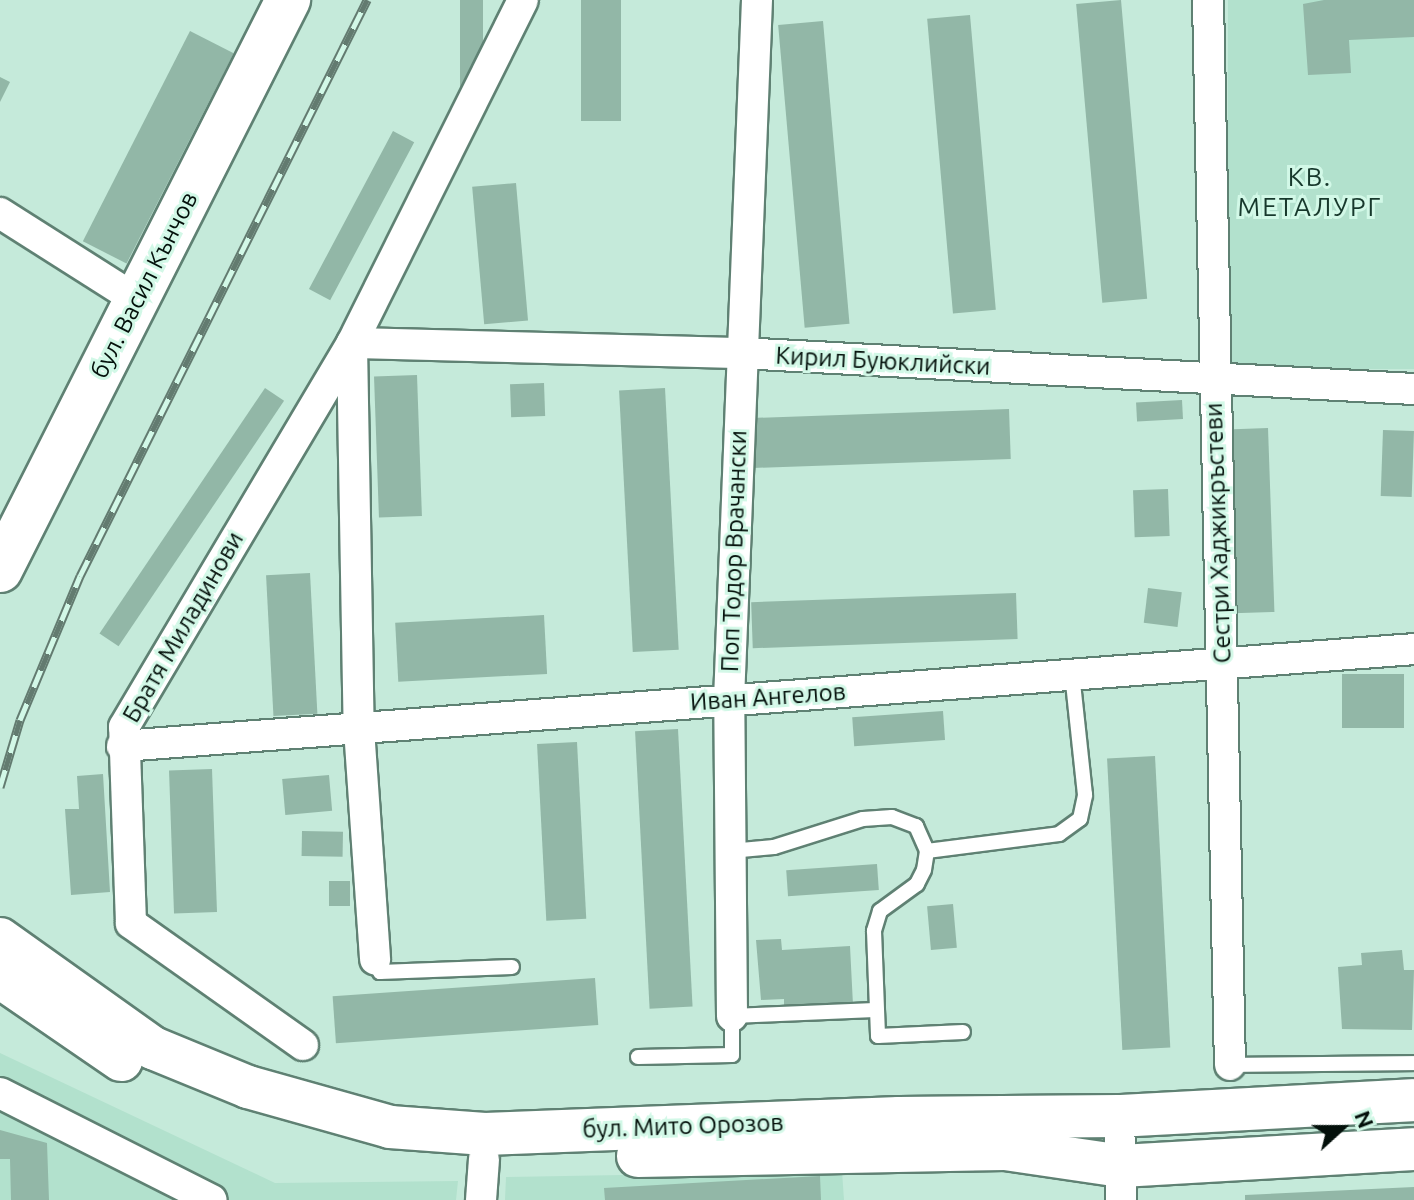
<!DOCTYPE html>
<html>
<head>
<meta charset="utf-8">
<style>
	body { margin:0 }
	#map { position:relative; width:1414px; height:1200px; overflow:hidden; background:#c5eada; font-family:Ubuntu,sans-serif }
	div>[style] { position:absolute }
	.built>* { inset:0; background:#b2e1cd; transform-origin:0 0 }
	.building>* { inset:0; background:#92b7a7; transform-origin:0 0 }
	.roads { filter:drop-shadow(2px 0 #5f8173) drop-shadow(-2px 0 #5f8173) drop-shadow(0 2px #5f8173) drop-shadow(0 -2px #5f8173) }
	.service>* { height:14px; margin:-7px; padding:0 7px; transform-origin:7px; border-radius:7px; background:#fff }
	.minor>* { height:30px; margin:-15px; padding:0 15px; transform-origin:15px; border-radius:15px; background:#fff }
	.secondary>* { height:42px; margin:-21px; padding:0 21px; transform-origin:21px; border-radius:21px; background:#fff }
	.primary>* { height:44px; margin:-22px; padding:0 22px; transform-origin:22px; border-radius:22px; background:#fff }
	.rail>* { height:9px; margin-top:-4.5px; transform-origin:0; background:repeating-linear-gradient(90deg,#d2f8e7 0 18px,#637b70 0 36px); box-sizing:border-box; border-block:2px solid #637b70 }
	span { translate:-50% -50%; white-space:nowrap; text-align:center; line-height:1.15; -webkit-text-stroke:6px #d2f8e7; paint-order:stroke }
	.street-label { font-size:24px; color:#04100b }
	.neighbourhood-label { font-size:26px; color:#17382c; letter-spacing:2px }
	.north { position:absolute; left:1302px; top:1088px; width:80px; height:80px; -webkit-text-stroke:6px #d2f8e7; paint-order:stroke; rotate:69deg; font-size:22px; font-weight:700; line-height:32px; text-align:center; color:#04100b }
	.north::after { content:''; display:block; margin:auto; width:28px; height:36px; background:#04100b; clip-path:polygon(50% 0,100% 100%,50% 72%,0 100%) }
</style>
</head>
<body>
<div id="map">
	<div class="built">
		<div style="left:1228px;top:0;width:186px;height:369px"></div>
		<div style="clip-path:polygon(0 1053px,275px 1183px,458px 1181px,456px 1200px,0 1200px)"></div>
		<div style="clip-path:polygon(842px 1171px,844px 1200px,505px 1200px,506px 1177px)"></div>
	</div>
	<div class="building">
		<div style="left:460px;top:0;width:23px;height:117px"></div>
		<div style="left:581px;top:0;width:40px;height:121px"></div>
		<div style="left:1121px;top:0;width:300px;height:45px;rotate:85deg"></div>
		<div style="clip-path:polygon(1324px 0,1414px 0,1414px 37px,1349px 40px,1351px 73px,1308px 75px,1303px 4px)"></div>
		<div style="left:970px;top:15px;width:296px;height:43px;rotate:85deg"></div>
		<div style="left:823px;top:21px;width:304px;height:45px;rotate:85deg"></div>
		<div style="left:190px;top:31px;width:49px;height:236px;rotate:27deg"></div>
		<div style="clip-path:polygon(0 77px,10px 82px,0 102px)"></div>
		<div style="left:393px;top:131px;width:24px;height:179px;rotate:28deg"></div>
		<div style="left:516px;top:183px;width:138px;height:44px;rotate:85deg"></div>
		<div style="left:417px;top:375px;width:141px;height:43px;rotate:88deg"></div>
		<div style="left:544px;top:383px;width:33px;height:34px;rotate:88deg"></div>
		<div style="left:265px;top:388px;width:23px;height:296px;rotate:34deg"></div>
		<div style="left:665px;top:388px;width:262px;height:46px;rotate:87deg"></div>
		<div style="left:1182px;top:400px;width:19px;height:46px;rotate:87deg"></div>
		<div style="left:1009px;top:409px;width:50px;height:263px;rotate:88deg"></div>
		<div style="left:1268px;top:428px;width:184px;height:41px;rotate:88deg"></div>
		<div style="left:1383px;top:430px;width:31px;height:66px;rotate:2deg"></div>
		<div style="left:1168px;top:489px;width:47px;height:35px;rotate:88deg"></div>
		<div style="left:310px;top:573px;width:141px;height:44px;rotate:87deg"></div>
		<div style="left:1148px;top:588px;width:34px;height:35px;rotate:7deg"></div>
		<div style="left:1016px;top:593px;width:46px;height:265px;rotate:88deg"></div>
		<div style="left:544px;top:615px;width:59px;height:149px;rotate:87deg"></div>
		<div style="left:1342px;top:674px;width:62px;height:54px"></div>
		<div style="left:943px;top:711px;width:29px;height:91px;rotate:86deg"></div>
		<div style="left:678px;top:729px;width:278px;height:43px;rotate:87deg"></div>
		<div style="left:577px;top:742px;width:177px;height:40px;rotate:87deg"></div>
		<div style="left:1155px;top:756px;width:292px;height:48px;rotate:87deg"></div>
		<div style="left:212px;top:769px;width:143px;height:43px;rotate:88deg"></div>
		<div style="clip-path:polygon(103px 774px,110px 892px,71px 895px,65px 809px,79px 809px,77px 776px)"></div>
		<div style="left:329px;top:775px;width:36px;height:47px;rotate:85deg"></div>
		<div style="left:302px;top:831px;width:41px;height:25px;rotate:1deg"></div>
		<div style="left:877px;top:864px;width:26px;height:91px;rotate:86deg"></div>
		<div style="left:329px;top:881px;width:21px;height:25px"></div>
		<div style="left:953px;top:904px;width:44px;height:26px;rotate:85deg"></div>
		<div style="clip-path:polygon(781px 939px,782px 950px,850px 946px,853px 1005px,784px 1010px,784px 999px,761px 1000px,756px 940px)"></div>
		<div style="clip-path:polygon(1402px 950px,1404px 970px,1414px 970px,1412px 1030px,1342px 1029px,1338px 967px,1362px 965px,1361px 953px)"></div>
		<div style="left:595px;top:978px;width:47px;height:263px;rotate:86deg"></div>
		<div style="clip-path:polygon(0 1130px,47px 1143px,49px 1200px,11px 1200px,10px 1159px,0 1159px)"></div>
		<div style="clip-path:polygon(820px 1176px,821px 1200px,605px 1200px,604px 1188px)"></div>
		<div style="clip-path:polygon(1414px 1187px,1414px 1200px,1245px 1200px,1245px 1195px)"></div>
	</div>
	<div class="roads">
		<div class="service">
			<div style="left:730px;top:851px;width:44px;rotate:-5.2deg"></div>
			<div style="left:774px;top:847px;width:93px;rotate:-17.5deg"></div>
			<div style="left:863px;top:819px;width:29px;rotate:-4deg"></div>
			<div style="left:892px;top:817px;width:26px;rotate:21deg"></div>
			<div style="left:916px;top:826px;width:27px;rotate:66deg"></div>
			<div style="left:927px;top:851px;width:19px;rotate:99deg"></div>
			<div style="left:924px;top:870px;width:16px;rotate:117deg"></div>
			<div style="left:917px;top:884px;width:46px;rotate:143.9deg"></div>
			<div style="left:880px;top:911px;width:21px;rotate:107deg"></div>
			<div style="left:874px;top:931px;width:105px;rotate:87.8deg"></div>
			<div style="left:878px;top:1036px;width:85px;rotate:-2.7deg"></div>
			<div style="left:927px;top:851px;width:133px;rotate:-7.3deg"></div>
			<div style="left:1059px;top:834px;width:26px;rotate:-36deg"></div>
			<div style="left:1080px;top:819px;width:25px;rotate:-78deg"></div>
			<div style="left:1085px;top:795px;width:122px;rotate:-96.1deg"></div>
			<div style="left:375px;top:959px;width:14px;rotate:69deg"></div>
			<div style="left:380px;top:972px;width:132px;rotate:-2.2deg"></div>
			<div style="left:638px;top:1057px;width:94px;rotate:-1.2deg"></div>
			<div style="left:732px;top:1055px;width:39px;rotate:-90deg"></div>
			<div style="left:732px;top:1016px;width:143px;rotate:-2.4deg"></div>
			<div style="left:1230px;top:1065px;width:184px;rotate:-0.6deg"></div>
		</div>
		<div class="minor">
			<div style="left:1208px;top:0;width:1065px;rotate:88.82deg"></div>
			<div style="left:0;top:213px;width:162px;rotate:32.4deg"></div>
			<div style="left:352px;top:343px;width:388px;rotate:1.5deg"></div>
			<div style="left:740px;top:353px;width:675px;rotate:3.06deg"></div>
			<div style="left:352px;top:345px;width:384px;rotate:89deg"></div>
			<div style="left:359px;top:729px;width:231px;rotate:86deg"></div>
			<div style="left:122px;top:746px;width:1296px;rotate:-4.29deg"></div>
			<div style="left:732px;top:1016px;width:316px;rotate:-90.5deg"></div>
			<div style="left:729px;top:700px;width:701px;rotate:-87.71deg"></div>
			<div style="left:303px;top:1045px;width:211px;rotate:-144.7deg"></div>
			<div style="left:131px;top:923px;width:196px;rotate:-92deg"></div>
			<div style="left:124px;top:727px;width:447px;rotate:-59.3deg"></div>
			<div style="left:352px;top:343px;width:383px;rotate:-63.5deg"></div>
			<div style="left:0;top:1093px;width:237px;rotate:26.8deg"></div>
			<div style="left:1119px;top:1116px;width:84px;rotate:88.6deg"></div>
			<div style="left:481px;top:1200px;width:41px;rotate:-85.8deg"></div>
		</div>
		<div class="secondary">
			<div style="left:0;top:939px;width:188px;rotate:35.5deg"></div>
			<div style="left:153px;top:1048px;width:103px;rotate:22.3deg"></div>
			<div style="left:248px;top:1087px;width:148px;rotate:15.7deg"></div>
			<div style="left:390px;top:1127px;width:95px;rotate:4.2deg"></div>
			<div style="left:485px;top:1134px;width:414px;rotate:-2.2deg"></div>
			<div style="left:899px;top:1118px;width:220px;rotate:-0.5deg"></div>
			<div style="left:1119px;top:1116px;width:295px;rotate:-3.1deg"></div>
			<div style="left:0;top:977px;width:147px;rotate:34.4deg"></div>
			<div style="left:638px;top:1156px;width:367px;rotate:-1.1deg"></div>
			<div style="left:1005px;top:1149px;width:117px;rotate:8.3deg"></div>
			<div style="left:1121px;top:1166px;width:293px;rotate:-3.3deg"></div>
		</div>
		<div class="primary">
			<div style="left:0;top:570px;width:639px;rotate:-63.19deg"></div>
		</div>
	</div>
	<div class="rail">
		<div style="left:0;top:787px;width:70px;rotate:-73.4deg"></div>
		<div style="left:20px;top:720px;width:156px;rotate:-67.4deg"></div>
		<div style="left:80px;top:576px;width:644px;rotate:-63.51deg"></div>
	</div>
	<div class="street-label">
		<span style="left:144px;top:285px;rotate:-63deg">бул. Васил Кънчов</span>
		<span style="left:883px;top:361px;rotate:3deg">Кирил Буюклийски</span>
		<span style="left:1218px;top:533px;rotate:-92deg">Сестри Хаджикръстеви</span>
		<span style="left:734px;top:551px;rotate:-88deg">Поп Тодор Врачански</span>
		<span style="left:183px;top:627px;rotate:-60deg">Братя Миладинови</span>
		<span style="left:768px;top:697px;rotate:-4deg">Иван Ангелов</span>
		<span style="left:683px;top:1126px;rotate:-2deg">бул. Мито Орозов</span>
	</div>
	<div class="neighbourhood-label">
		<span style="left:1310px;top:192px">КВ.<br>МЕТАЛУРГ</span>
	</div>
	<div class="north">N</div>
</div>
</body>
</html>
